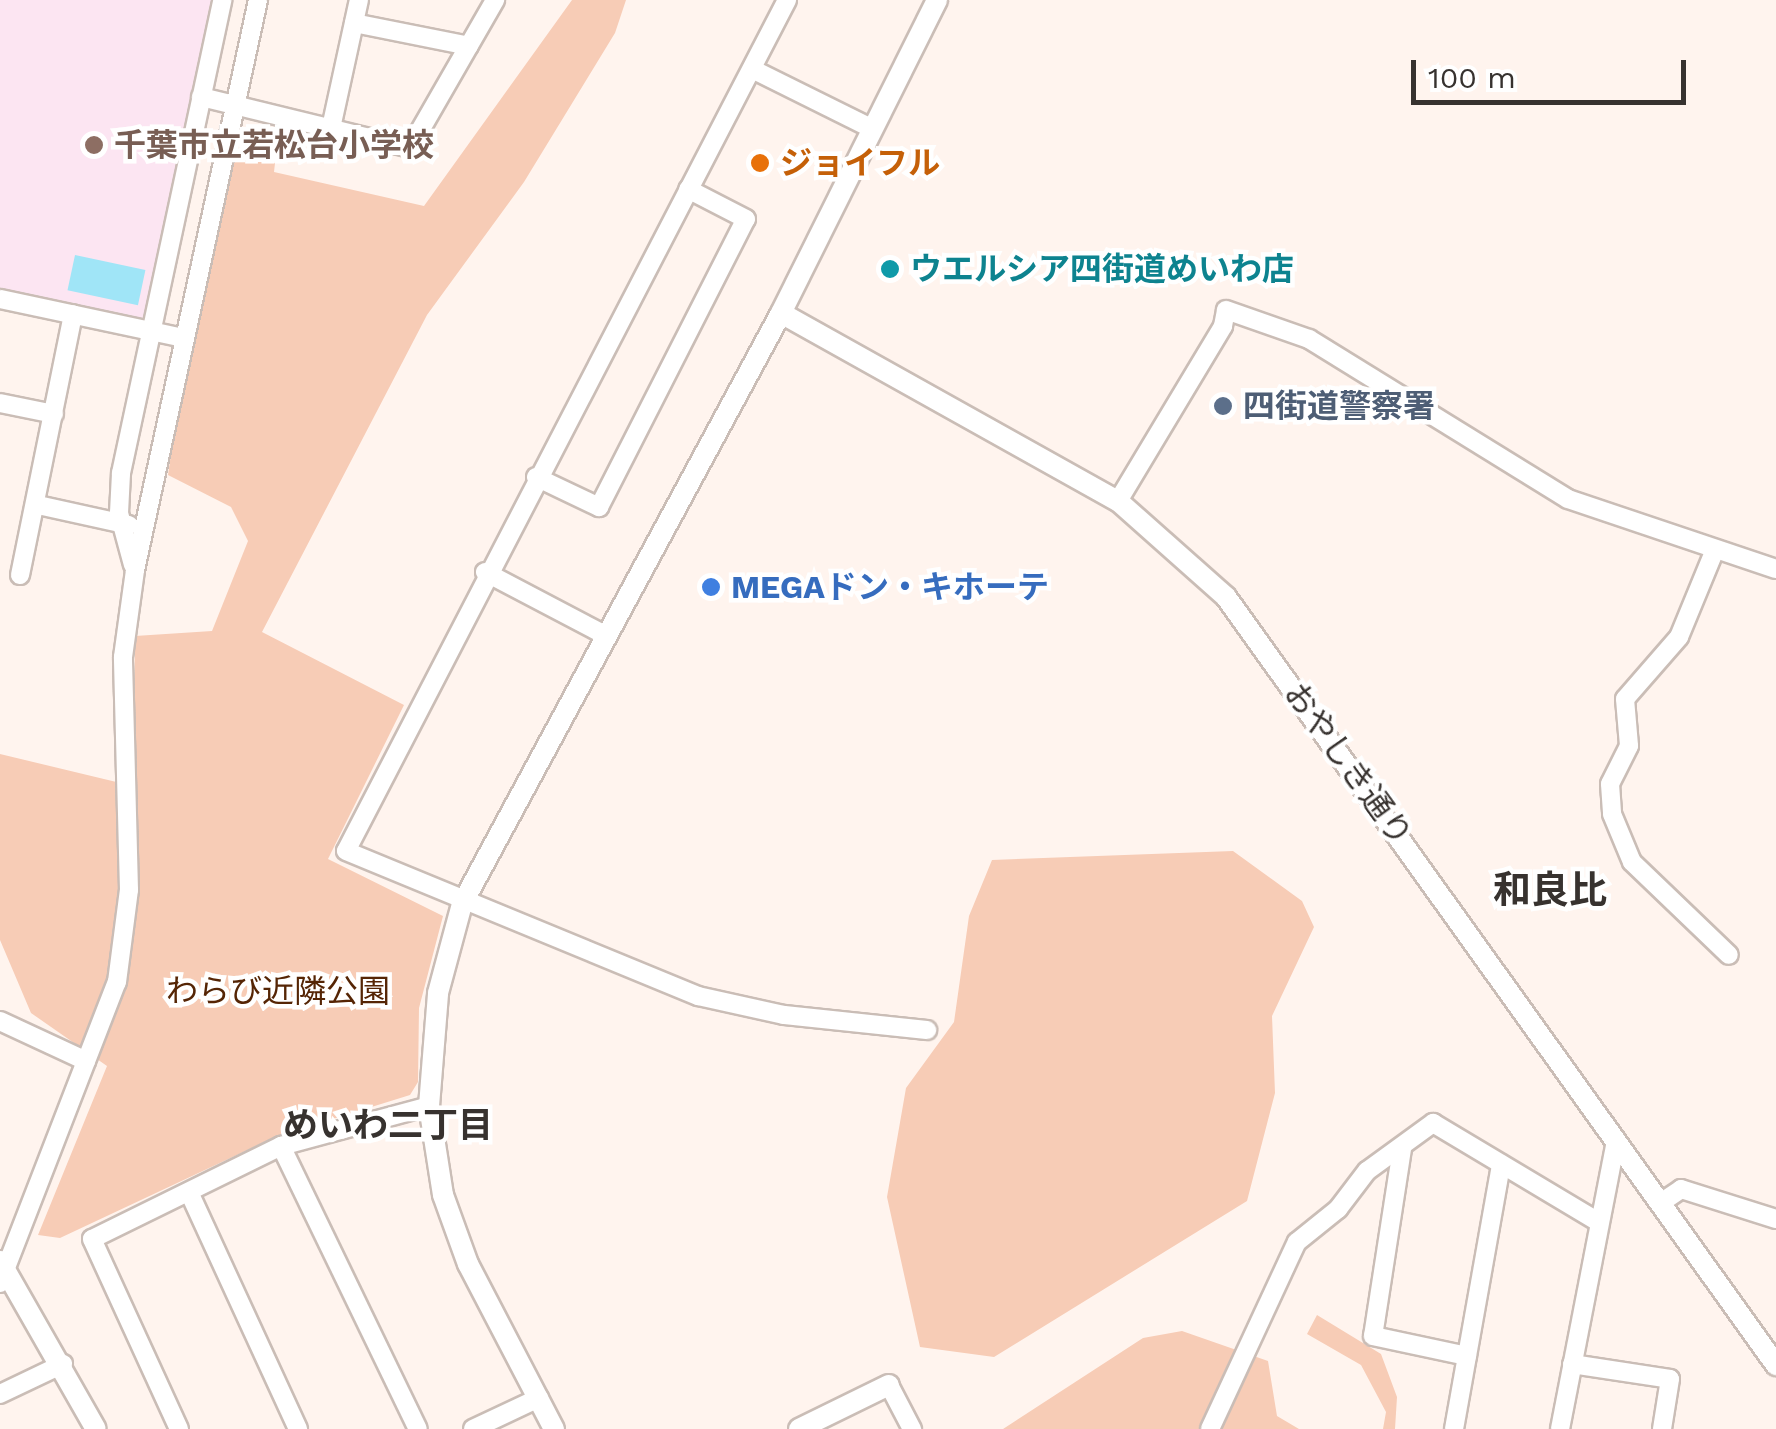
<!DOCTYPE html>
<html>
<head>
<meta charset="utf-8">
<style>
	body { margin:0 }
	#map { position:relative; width:1776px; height:1429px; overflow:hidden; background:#fff4ee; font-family:"Work Sans","Noto Sans JP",sans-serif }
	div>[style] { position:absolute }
	.education>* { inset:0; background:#fce5f2 }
	.green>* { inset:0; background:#f7ccb6 }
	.water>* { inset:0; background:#a0e5f7; transform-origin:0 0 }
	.roads { filter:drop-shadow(2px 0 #cabdb6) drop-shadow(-2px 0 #cabdb6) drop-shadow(0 2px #cabdb6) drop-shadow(0 -2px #cabdb6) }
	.minor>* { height:18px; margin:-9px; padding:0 9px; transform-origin:9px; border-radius:9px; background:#fff }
	.tertiary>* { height:20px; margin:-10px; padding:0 10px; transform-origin:10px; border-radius:10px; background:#fff }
	.dots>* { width:28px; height:28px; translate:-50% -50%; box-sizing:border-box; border:5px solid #fff; border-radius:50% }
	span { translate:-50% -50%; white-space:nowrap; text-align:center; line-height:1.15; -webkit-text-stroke:9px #fff; paint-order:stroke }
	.education-label { font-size:32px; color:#785e54; font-weight:700 }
	.left { translate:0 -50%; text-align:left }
	.food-label { font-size:32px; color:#c56008; font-weight:700 }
	.culture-label { font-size:32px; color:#0d838f; font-weight:700 }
	.service-label { font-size:32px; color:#4e5e75; font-weight:700 }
	.shop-label { font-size:32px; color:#366cbe; font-weight:700 }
	.street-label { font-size:32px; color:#37322f }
	.park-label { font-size:32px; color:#552505 }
	.neighbourhood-label { font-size:35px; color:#37322f; font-weight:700 }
	.quarter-label { font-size:38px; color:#37322f; font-weight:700 }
	.scale { position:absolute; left:1411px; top:60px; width:275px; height:45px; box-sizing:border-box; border:5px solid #37322f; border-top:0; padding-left:12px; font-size:30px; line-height:35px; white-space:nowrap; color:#37322f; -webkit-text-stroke:8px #fff; paint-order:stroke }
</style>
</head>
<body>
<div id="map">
	<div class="education">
		<div style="clip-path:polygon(0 0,219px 0,150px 315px,141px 320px,0 290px)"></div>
	</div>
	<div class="green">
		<div style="clip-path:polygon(572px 0,626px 0,615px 33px,524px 182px,427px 315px,262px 632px,404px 705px,328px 859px,443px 916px,419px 1008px,418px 1082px,410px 1095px,275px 1137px,60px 1238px,38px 1235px,107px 1066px,31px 1013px,0 940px,0 754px,133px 786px,135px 636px,212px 631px,248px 541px,231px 507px,168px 475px,186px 346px,229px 161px,236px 155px,275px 163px,274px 172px,424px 206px)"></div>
		<div style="clip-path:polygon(1233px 851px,1302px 901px,1314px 927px,1272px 1016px,1275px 1093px,1247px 1201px,994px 1357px,920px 1347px,887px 1197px,906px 1088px,954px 1022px,969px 916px,992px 860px)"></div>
		<div style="clip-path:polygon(1317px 1315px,1381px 1354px,1397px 1397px,1395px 1429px,1383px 1429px,1386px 1412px,1361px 1365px,1307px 1334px)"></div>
		<div style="clip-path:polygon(1182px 1331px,1268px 1361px,1277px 1416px,1299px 1429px,1003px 1429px,1143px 1338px)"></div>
	</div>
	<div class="water">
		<div style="left:75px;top:255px;width:72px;height:36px;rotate:12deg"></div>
	</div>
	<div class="roads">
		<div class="minor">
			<div style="left:787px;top:0;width:958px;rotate:117.39deg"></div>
			<div style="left:346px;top:851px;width:381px;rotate:22.4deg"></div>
			<div style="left:698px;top:996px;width:88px;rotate:12.5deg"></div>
			<div style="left:784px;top:1015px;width:144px;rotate:6deg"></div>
			<div style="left:354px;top:23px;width:117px;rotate:11.3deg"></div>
			<div style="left:752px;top:69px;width:133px;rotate:26.4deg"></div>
			<div style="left:201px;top:97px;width:215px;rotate:13.7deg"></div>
			<div style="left:410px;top:148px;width:171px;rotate:-60.1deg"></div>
			<div style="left:331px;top:128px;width:131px;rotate:-77.7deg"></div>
			<div style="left:0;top:299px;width:187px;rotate:12deg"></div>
			<div style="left:0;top:403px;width:55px;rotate:11.5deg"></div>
			<div style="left:536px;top:477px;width:70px;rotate:25.5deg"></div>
			<div style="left:599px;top:507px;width:323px;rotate:-63deg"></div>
			<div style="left:746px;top:219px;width:65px;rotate:-152.7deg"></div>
			<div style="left:1118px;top:501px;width:204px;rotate:-59deg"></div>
			<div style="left:1223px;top:326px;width:16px;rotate:-79deg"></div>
			<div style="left:1226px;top:310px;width:88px;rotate:19.3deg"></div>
			<div style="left:1309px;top:339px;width:304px;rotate:31.7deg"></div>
			<div style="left:1568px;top:499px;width:219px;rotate:18.6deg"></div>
			<div style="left:38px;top:505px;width:93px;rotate:12.4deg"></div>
			<div style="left:1714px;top:552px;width:92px;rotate:112.4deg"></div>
			<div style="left:1679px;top:637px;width:82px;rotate:131.1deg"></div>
			<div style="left:1625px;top:699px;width:47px;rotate:85.1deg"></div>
			<div style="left:1629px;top:746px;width:42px;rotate:116.6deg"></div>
			<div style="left:1610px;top:784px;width:30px;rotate:86deg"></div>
			<div style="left:1612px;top:814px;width:52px;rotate:67.4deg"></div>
			<div style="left:1632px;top:862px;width:134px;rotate:43.8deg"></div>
			<div style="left:133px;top:565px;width:54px;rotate:-105.1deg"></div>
			<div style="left:119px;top:513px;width:40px;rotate:-87.1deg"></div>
			<div style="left:121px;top:473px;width:484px;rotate:-77.9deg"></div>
			<div style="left:485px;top:572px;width:136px;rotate:27.7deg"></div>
			<div style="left:20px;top:575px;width:266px;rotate:-78.5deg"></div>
			<div style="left:0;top:1021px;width:95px;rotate:24.9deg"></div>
			<div style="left:281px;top:1146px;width:314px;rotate:64.2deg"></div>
			<div style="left:1402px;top:1149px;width:189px;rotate:98.8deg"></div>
			<div style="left:1373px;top:1336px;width:96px;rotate:12deg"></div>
			<div style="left:189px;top:1192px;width:261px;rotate:65.3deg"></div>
			<div style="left:1662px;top:1202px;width:23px;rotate:-34deg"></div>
			<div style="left:1681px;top:1189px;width:100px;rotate:17.5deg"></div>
			<div style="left:0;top:1283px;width:323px;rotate:-68.8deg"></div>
			<div style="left:117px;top:982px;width:93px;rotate:-82.6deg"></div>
			<div style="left:129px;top:890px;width:233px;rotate:-91.5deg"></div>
			<div style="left:123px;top:657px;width:88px;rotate:-82.1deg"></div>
			<div style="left:135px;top:570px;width:583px;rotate:-77.82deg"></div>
			<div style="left:1572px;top:1364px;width:99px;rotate:8.7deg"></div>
			<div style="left:1670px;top:1379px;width:51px;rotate:99.1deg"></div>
			<div style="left:889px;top:1385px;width:50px;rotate:62.4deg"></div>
			<div style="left:0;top:1394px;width:70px;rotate:-25.5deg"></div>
			<div style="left:179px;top:1429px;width:209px;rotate:-114.6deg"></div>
			<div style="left:92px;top:1239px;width:211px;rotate:-26.2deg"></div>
			<div style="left:281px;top:1146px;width:153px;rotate:-15.1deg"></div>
			<div style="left:473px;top:1429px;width:73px;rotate:-25.2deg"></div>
			<div style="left:1210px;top:1429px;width:206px;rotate:-65.1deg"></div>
			<div style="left:1297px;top:1242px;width:53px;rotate:-38.8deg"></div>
			<div style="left:1338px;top:1209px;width:48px;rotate:-52.7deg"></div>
			<div style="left:1367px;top:1171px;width:82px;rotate:-36deg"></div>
			<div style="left:1433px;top:1123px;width:189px;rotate:30.9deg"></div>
			<div style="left:1454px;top:1429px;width:269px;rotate:-79.9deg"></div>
			<div style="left:1560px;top:1429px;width:294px;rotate:-79deg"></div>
		</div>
		<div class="tertiary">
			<div style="left:781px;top:313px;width:386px;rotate:29.2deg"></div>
			<div style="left:1118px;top:501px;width:144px;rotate:41.6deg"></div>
			<div style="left:1226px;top:597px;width:945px;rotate:54.39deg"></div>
			<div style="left:0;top:1261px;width:193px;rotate:60.3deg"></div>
			<div style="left:554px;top:1429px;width:186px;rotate:-117.5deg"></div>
			<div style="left:468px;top:1264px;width:73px;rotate:-109.9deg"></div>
			<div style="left:443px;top:1195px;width:90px;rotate:-98.9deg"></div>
			<div style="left:429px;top:1106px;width:113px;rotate:-85.4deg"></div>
			<div style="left:438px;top:993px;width:92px;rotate:-74.9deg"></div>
			<div style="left:462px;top:904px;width:672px;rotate:-61.64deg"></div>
			<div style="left:781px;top:313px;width:350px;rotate:-63.5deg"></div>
			<div style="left:799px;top:1429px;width:100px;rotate:-26.1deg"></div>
		</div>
	</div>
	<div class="dots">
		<div style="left:94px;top:145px;background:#8d6e63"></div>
		<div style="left:760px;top:163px;background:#e8710a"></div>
		<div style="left:890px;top:269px;background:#0f9aa8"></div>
		<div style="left:1223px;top:406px;background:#5c6f8a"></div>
		<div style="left:711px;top:587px;background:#3f7fe0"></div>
	</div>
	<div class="education-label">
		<span class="left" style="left:114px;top:145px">千葉市立若松台小学校</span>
	</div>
	<div class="food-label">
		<span class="left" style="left:780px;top:163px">ジョイフル</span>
	</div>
	<div class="culture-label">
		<span class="left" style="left:910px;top:269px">ウエルシア四街道めいわ店</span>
	</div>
	<div class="service-label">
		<span class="left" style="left:1243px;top:406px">四街道警察署</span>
	</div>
	<div class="shop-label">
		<span class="left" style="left:731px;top:587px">MEGAドン・キホーテ</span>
	</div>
	<div class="street-label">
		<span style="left:1348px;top:764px;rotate:54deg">おやしき通り</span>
	</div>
	<div class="park-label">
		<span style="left:278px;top:991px">わらび近隣公園</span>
	</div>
	<div class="neighbourhood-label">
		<span style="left:388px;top:1125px">めいわ二丁目</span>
	</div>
	<div class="quarter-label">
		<span style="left:1550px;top:891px">和良比</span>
	</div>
	<div class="scale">100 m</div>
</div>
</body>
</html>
